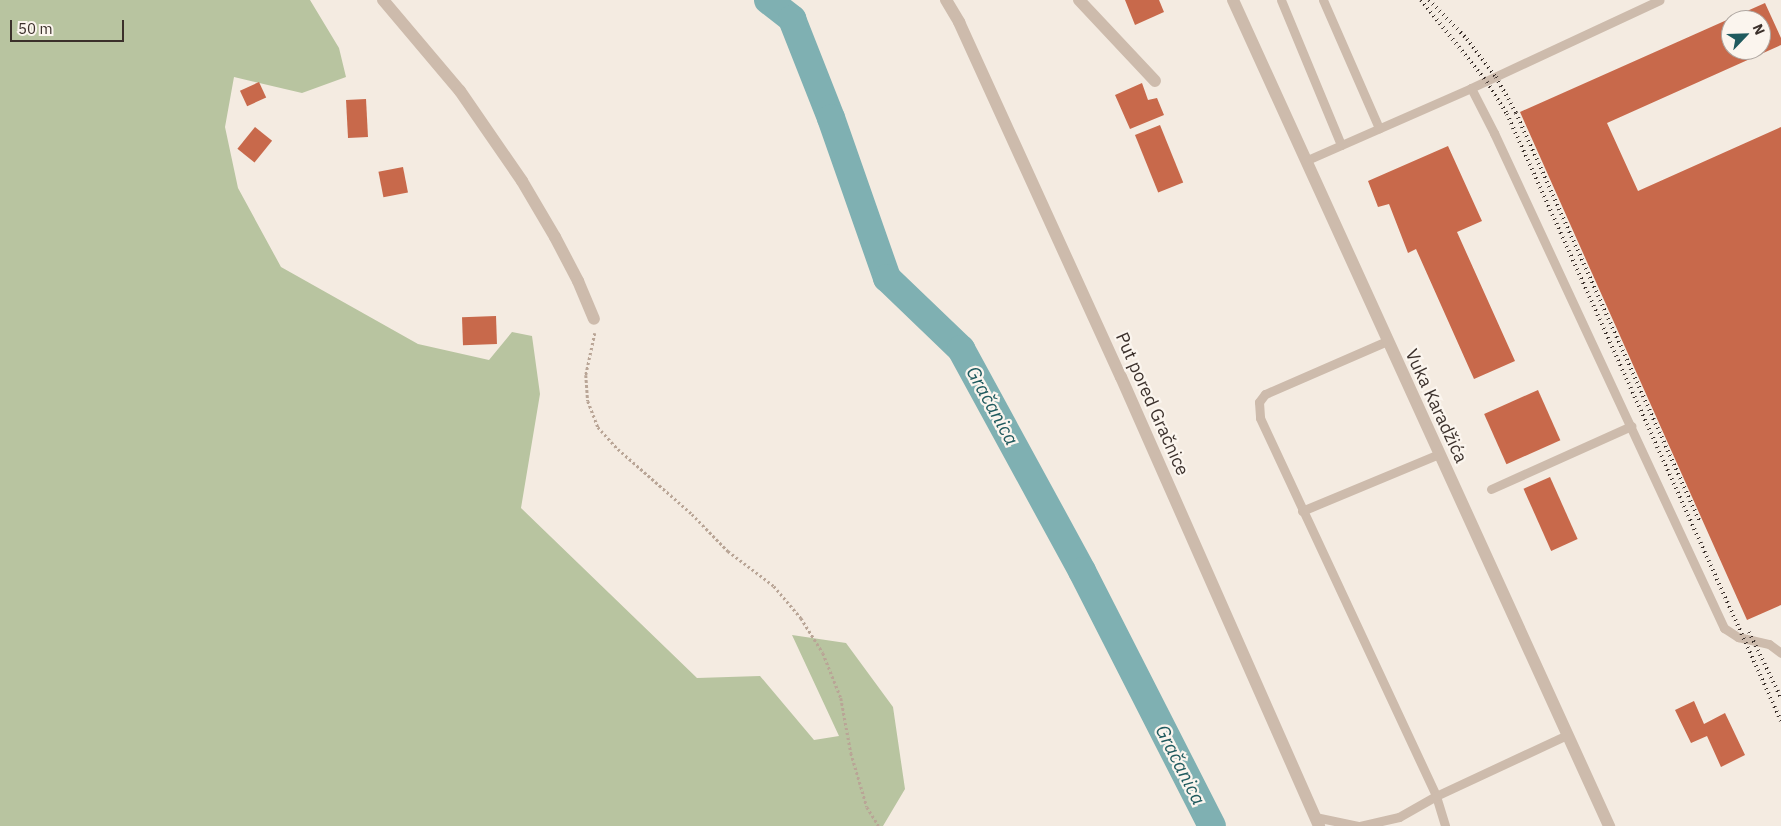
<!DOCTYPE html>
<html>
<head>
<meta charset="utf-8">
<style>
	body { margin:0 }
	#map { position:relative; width:1781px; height:826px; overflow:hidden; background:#f4ebe1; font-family:"IBM Plex Sans",sans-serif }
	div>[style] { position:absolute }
	.green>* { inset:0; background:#b8c4a0 }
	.river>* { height:28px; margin:-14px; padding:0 14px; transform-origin:14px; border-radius:14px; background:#7fb0b2 }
	.building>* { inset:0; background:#c8694b; transform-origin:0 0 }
	.path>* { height:2.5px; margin-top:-1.25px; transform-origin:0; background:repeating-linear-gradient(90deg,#b9a596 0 2.5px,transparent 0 5px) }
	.service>* { height:9px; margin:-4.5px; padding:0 4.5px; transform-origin:4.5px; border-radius:4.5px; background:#cdbbac }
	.minor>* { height:12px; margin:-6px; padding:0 6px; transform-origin:6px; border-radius:6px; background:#cdbbac }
	.tertiary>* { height:12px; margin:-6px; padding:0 6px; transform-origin:6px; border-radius:6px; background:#cdbbac }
	.rail>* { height:4px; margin-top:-2px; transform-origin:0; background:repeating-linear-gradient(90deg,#3b302b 0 1px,transparent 0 5px) }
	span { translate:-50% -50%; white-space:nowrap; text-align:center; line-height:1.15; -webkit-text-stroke:4.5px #fbf5ee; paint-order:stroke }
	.street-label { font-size:18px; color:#3b302b }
	.water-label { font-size:19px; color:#1f5a5e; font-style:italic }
	.north { position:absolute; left:1721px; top:10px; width:50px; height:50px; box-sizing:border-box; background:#fbf5ee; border:1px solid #aea6a0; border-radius:50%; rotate:66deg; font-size:14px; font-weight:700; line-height:20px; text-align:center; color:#3b302b }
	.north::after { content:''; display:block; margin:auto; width:18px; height:22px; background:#1f5a5e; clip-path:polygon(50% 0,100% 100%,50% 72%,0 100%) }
	.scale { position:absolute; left:10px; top:20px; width:114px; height:22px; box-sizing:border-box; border:2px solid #3b302b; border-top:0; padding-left:6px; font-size:15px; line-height:18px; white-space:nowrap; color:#3b302b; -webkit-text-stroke:4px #fbf5ee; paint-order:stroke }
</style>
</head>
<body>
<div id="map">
	<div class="green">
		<div style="clip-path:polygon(0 0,310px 0,339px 48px,346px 77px,302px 93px,234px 77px,225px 127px,238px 188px,281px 267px,418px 344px,489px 360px,512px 332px,532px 336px,540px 394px,521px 508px,697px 678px,760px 676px,814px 740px,839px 736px,792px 635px,846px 643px,893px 707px,905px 789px,883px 826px,0 826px)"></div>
	</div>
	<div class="river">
		<div style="left:768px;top:0;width:31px;rotate:38deg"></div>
		<div style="left:792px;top:19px;width:106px;rotate:68.5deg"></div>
		<div style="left:831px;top:118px;width:170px;rotate:70.7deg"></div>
		<div style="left:887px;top:278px;width:103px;rotate:43.8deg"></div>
		<div style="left:961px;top:349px;width:253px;rotate:61.4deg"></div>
		<div style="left:1082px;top:571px;width:286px;rotate:63deg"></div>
	</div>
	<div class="building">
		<div style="clip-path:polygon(1125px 0,1159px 0,1164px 12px,1135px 25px)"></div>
		<div style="clip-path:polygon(evenodd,1765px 3px,1781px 38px,1781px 45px,1607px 123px,1638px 191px,1781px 127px,1781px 605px,1747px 620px,1520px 112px,1765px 3px,1731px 20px,1761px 20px,1761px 50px,1731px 50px,1731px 20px)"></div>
		<div style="left:259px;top:82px;width:17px;height:21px;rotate:65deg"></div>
		<div style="clip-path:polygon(1142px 83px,1148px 100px,1157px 98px,1164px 115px,1130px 129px,1115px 95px)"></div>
		<div style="left:366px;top:99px;width:38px;height:20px;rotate:87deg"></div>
		<div style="left:1160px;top:125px;width:62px;height:27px;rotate:68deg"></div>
		<div style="left:255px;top:127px;width:22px;height:28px;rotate:39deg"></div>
		<div style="clip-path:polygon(1448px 146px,1482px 221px,1457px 232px,1515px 361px,1474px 379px,1416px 249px,1408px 253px,1389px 204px,1378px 207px,1368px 181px)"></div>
		<div style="left:403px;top:167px;width:26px;height:25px;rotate:79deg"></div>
		<div style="left:496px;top:316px;width:28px;height:34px;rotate:88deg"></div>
		<div style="left:1538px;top:390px;width:55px;height:59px;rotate:66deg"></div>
		<div style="left:1550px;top:477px;width:68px;height:29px;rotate:66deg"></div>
		<div style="clip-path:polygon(1694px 701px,1704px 724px,1725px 713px,1745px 755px,1721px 767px,1707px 736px,1691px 743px,1675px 710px)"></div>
	</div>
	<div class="path">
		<div style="left:595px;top:333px;width:43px;rotate:102.1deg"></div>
		<div style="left:586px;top:375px;width:26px;rotate:86deg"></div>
		<div style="left:588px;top:401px;width:28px;rotate:69deg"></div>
		<div style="left:598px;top:427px;width:30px;rotate:48deg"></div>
		<div style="left:618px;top:449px;width:98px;rotate:41.3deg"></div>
		<div style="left:692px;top:514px;width:52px;rotate:45.8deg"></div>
		<div style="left:728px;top:551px;width:58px;rotate:37.3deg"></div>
		<div style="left:774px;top:586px;width:42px;rotate:49.8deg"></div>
		<div style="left:801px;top:618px;width:41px;rotate:57.8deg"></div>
		<div style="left:823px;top:653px;width:48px;rotate:68.2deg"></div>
		<div style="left:841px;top:698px;width:56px;rotate:79.7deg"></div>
		<div style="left:851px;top:753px;width:56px;rotate:73.5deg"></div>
		<div style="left:867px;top:807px;width:22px;rotate:58deg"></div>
	</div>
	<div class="service">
		<div style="left:1281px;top:0;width:157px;rotate:67.5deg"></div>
		<div style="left:1323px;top:0;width:140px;rotate:66.4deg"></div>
		<div style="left:1471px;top:88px;width:51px;rotate:62.9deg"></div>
		<div style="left:1494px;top:133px;width:546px;rotate:65.08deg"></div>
		<div style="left:1724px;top:628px;width:17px;rotate:33deg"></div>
		<div style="left:1738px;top:637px;width:32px;rotate:13deg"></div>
		<div style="left:1769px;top:644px;width:15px;rotate:37deg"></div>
		<div style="left:1305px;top:161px;width:181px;rotate:-23.7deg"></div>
		<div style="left:1471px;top:88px;width:208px;rotate:-25deg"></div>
		<div style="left:1387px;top:341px;width:133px;rotate:156.5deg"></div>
		<div style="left:1265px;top:394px;width:10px;rotate:127deg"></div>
		<div style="left:1259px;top:402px;width:16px;rotate:86deg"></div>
		<div style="left:1260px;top:418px;width:417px;rotate:65deg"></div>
		<div style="left:1436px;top:796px;width:31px;rotate:73deg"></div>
		<div style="left:1491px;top:489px;width:154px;rotate:-24.2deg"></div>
		<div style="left:1302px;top:511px;width:148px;rotate:-22.6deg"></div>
		<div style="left:1315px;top:817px;width:45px;rotate:11.6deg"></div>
		<div style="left:1360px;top:826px;width:40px;rotate:-13deg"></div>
		<div style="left:1399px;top:817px;width:43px;rotate:-29.6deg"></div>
		<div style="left:1436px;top:796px;width:145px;rotate:-25deg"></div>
	</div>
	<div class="minor">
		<div style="left:383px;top:0;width:119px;rotate:49.8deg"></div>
		<div style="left:460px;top:91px;width:109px;rotate:55.4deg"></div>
		<div style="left:522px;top:181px;width:65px;rotate:59.5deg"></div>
		<div style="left:555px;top:237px;width:50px;rotate:62.4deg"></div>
		<div style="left:578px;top:281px;width:41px;rotate:67.2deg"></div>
		<div style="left:946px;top:0;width:26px;rotate:59deg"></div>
		<div style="left:959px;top:22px;width:390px;rotate:65.5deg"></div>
		<div style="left:1121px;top:377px;width:491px;rotate:66.2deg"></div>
		<div style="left:1079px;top:0;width:111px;rotate:46.8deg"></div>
	</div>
	<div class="tertiary">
		<div style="left:1233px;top:0;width:908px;rotate:65.52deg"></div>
	</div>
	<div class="rail">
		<div style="left:1421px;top:0;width:105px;rotate:51.2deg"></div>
		<div style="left:1487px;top:82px;width:38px;rotate:58deg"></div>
		<div style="left:1507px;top:114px;width:666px;rotate:65.71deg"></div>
		<div style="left:1429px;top:0;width:54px;rotate:45.7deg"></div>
		<div style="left:1467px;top:39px;width:48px;rotate:52.7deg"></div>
		<div style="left:1496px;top:77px;width:41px;rotate:60.9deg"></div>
		<div style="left:1516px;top:113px;width:449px;rotate:65.8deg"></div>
		<div style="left:1749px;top:632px;width:73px;rotate:64.1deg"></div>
	</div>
	<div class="street-label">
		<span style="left:1152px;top:404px;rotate:66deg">Put pored Gračnice</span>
		<span style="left:1436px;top:406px;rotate:65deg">Vuka Karadžića</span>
	</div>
	<div class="water-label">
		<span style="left:992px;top:406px;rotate:61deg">Gračanica</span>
		<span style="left:1180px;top:765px;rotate:63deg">Gračanica</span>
	</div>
	<div class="north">N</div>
	<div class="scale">50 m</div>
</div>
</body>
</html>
